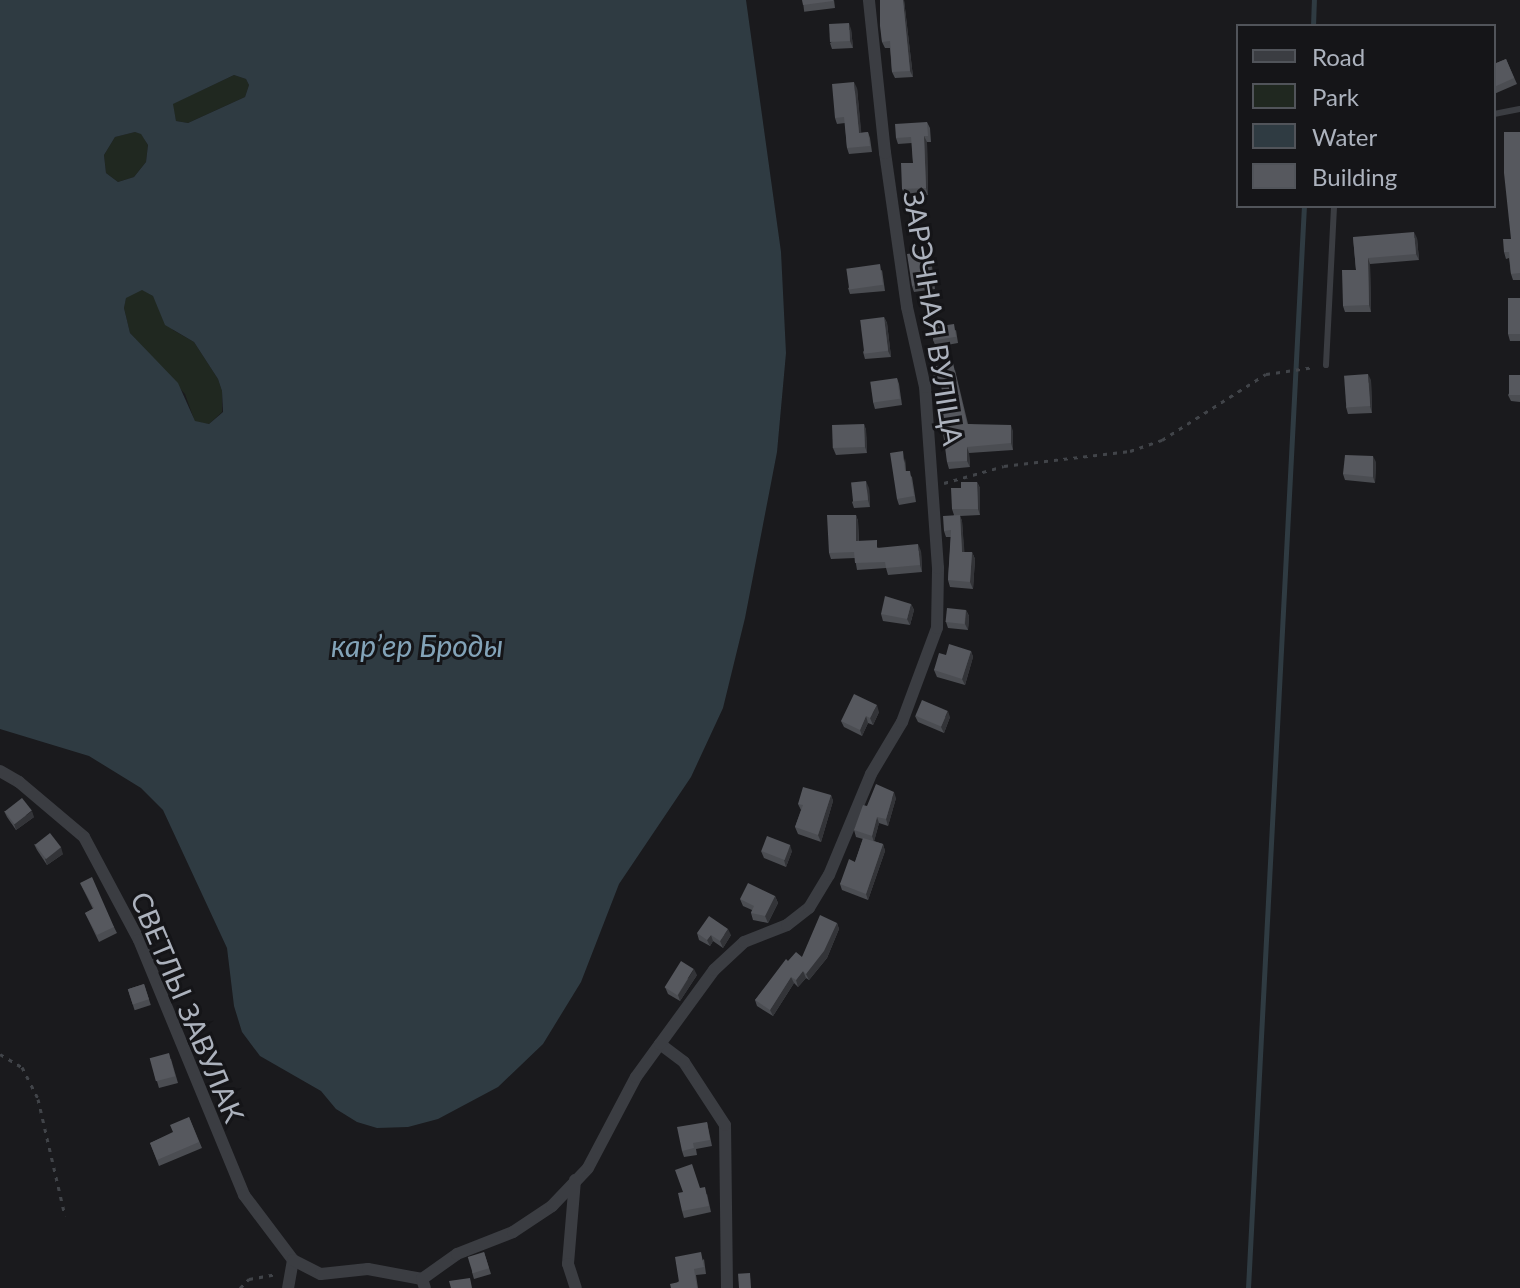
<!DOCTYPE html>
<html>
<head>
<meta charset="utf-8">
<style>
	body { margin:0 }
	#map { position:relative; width:1520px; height:1288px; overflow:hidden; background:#1a1a1d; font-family:Lato,sans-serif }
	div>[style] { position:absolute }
	.green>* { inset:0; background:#202820 }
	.water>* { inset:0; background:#2f3b42 }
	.stream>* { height:5px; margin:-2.5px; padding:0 2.5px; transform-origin:2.5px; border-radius:2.5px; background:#2f3b42 }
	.path>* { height:3px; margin-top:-1.5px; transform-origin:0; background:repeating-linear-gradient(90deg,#414449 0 4px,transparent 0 10px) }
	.lane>* { height:6px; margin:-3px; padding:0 3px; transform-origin:3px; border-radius:3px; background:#3b3d42 }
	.street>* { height:12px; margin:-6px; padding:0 6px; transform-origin:6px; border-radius:6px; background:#3b3d42 }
	.wall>* { inset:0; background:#4b4d52; transform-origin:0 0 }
	.shaded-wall>* { inset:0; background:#333438 }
	.building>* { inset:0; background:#56585e; transform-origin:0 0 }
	span { translate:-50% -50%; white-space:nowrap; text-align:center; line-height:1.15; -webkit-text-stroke:6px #151518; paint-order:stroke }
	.street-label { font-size:28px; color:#acb2bd }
	.water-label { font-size:30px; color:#83a3b8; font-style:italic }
	.legend { position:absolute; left:1236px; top:24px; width:260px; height:184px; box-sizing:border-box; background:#151518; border:2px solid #51545a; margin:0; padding:10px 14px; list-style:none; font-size:24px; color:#acb2bd }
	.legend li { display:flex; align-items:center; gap:16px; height:40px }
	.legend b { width:40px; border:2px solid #51545a }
</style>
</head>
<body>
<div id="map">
	<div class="green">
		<div style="clip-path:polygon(234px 75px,246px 79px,249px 85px,245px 97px,188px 123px,176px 121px,172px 104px)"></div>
		<div style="clip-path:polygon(135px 132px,141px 133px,148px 145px,146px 162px,134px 177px,118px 182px,106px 173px,104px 155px,115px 137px)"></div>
		<div style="clip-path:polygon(142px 289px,153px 296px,173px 330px,194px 342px,218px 379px,222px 391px,222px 412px,209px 424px,195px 422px,185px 394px,130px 333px,124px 308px,126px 297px)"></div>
	</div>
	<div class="water">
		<div style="clip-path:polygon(evenodd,0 0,746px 0,781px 252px,786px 353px,777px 452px,745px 618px,723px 708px,691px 777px,619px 884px,581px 982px,543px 1044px,498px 1087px,438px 1119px,408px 1127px,377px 1128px,357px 1122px,336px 1109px,321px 1091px,260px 1056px,242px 1032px,234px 1006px,227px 948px,163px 810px,141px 788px,89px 756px,0 729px,0 0,234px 75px,246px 79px,249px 85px,245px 97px,188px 123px,176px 121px,173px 104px,234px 75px,0 0,135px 132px,141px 134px,148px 145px,146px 162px,134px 177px,118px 182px,106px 173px,104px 155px,115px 137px,135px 132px,0 0,142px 290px,153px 296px,165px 325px,194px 342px,218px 379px,222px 391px,223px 412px,209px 424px,195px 421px,178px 383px,130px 333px,124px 308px,126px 298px,142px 290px)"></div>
	</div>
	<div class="stream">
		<div style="left:1313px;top:26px;width:26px;rotate:-88deg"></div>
		<div style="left:1248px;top:1288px;width:1083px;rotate:-87.04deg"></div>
	</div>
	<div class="path">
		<div style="left:944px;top:483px;width:62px;rotate:-15.8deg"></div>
		<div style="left:1004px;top:466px;width:127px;rotate:-6.8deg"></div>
		<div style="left:1130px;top:451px;width:34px;rotate:-19deg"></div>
		<div style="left:1162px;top:440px;width:123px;rotate:-32.4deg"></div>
		<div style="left:1266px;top:374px;width:49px;rotate:-8.1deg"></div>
		<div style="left:0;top:1054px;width:26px;rotate:31deg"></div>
		<div style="left:22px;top:1067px;width:36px;rotate:63deg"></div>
		<div style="left:38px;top:1099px;width:120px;rotate:77deg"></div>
		<div style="left:240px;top:1288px;width:13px;rotate:-45deg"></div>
		<div style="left:249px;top:1279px;width:27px;rotate:-10deg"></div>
	</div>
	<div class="lane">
		<div style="left:1494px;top:114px;width:26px;rotate:-11deg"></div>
		<div style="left:1326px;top:365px;width:159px;rotate:-87.1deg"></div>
	</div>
	<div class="street">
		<div style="left:0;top:771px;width:22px;rotate:30deg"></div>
		<div style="left:19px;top:782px;width:85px;rotate:40.2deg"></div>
		<div style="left:84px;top:837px;width:117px;rotate:61.9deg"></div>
		<div style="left:139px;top:940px;width:276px;rotate:67.6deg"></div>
		<div style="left:244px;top:1195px;width:81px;rotate:53deg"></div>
		<div style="left:293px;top:1260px;width:28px;rotate:100deg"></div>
		<div style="left:575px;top:1180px;width:84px;rotate:94.8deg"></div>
		<div style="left:568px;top:1264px;width:25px;rotate:72deg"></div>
		<div style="left:293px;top:1260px;width:31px;rotate:27deg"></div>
		<div style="left:321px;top:1274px;width:47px;rotate:-6.1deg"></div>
		<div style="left:368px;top:1269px;width:55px;rotate:10.5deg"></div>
		<div style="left:422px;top:1279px;width:9px;rotate:72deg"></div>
		<div style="left:422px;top:1279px;width:43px;rotate:-35.5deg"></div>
		<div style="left:457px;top:1254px;width:60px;rotate:-21.4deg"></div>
		<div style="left:513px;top:1232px;width:47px;rotate:-33.7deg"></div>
		<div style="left:552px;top:1206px;width:52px;rotate:-46.5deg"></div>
		<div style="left:588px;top:1168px;width:103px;rotate:-62.2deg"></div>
		<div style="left:636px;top:1077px;width:41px;rotate:-54deg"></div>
		<div style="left:727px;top:1288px;width:163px;rotate:-90.7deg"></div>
		<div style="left:725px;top:1125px;width:75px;rotate:-123.1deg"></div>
		<div style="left:684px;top:1062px;width:30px;rotate:-143deg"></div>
		<div style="left:660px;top:1044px;width:92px;rotate:-53.9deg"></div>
		<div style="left:714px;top:970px;width:41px;rotate:-43deg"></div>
		<div style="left:744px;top:942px;width:46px;rotate:-21.6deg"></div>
		<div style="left:787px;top:925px;width:28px;rotate:-38deg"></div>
		<div style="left:809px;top:908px;width:39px;rotate:-59deg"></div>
		<div style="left:829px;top:875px;width:109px;rotate:-67.4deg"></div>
		<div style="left:871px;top:774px;width:61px;rotate:-59.2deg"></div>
		<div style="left:902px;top:722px;width:100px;rotate:-69.6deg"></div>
		<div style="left:937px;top:628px;width:60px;rotate:-89deg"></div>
		<div style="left:938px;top:568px;width:181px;rotate:-94.1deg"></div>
		<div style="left:925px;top:387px;width:82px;rotate:-102.7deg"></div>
		<div style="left:907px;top:307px;width:156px;rotate:-98.1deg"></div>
		<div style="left:885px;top:153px;width:154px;rotate:-96deg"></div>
	</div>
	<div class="wall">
		<div style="left:834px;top:0;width:8px;height:31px;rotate:83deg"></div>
		<div style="clip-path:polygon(880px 0,908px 0,904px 0,913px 77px,895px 78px,892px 72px,890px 48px,885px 48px,882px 42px)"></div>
		<div style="clip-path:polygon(851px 29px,853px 48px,832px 49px,830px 43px)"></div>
		<div style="clip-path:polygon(1506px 59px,1517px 84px,1494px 94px,1494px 64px)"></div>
		<div style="clip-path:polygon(857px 88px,861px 133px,868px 132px,870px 138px,872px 152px,849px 154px,847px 148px,845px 123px,837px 124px,835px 118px)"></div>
		<div style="clip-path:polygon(927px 122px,930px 128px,931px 142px,927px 142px,928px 195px,905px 195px,902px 189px,913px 163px,912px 143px,898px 144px,896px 138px)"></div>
		<div style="clip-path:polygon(1520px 132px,1520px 280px,1513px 280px,1511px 274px,1509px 258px,1506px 259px,1504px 252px,1511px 239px)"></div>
		<div style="clip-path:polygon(1353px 237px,1417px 238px,1419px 260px,1370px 264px,1371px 312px,1345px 312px,1343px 306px,1356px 270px)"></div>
		<div style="clip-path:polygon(924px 260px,932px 266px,935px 289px,914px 292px,912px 286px)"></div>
		<div style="clip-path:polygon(882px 270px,885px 291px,850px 294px,848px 288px)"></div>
		<div style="clip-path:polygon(1520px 298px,1520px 341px,1510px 341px,1508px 334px)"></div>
		<div style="clip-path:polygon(884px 317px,887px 323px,891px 357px,865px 359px,863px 352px)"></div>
		<div style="clip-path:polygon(956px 330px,958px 343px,936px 347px,933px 340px)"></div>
		<div style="clip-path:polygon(955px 370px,968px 424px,1013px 431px,1013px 450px,969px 453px,970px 467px,949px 469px,947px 462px,945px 409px,941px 384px,936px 385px,934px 378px)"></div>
		<div style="clip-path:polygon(1520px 375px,1520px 402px,1511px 401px,1508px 395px)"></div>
		<div style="clip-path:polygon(897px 378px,899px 384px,902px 405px,875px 409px,873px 402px)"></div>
		<div style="clip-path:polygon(1371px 380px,1372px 413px,1348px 414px,1346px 407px)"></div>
		<div style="clip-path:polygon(864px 424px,866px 430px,867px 453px,836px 455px,833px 448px)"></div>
		<div style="clip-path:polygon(905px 458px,906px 471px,912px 477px,916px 502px,899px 505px,897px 499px)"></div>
		<div style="clip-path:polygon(1376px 462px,1375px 483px,1345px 480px,1343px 474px)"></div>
		<div style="clip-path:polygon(977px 482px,980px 488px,980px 515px,960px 516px,962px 521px,964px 552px,972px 552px,975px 559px,973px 589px,950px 587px,948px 580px,951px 537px,946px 537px,944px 531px,954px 515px,952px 509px,961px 488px)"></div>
		<div style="clip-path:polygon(869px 488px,870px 507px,854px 508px,852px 502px)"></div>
		<div style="clip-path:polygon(856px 515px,858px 521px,859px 541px,879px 548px,921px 551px,922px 572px,888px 575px,886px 568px,857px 570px,855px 558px,831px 559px,829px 553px)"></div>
		<div style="clip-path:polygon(911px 604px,914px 610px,910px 625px,883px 621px,881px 614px)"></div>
		<div style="clip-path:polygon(966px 610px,969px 616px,968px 630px,948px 628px,946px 622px)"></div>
		<div style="clip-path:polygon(971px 651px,973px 657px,965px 685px,937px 677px,934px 670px,946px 655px)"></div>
		<div style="clip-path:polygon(879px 712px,873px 725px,868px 723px,862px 736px,844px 727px,841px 721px)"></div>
		<div style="clip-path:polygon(915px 716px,950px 717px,944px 733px,918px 722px)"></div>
		<div style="clip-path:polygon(831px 795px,833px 801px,821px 842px,798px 834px,795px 827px,801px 810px,798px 804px)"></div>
		<div style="clip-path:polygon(896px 798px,888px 826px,879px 823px,874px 841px,883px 844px,885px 851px,868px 900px,842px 890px,840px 884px,855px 862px,863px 839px,856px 837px,854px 830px,867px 806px)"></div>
		<div style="clip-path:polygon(4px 811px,34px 817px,16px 830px,7px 817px)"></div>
		<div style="clip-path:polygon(34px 844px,63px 854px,47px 865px,37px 850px)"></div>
		<div style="clip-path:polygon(761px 851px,792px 851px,786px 867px,764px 858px)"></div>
		<div style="clip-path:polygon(80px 883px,114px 927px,117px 933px,99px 942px,85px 913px,93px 909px)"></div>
		<div style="clip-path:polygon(775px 896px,778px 903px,768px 923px,753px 920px,751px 913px,752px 910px,743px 906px,740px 899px)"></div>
		<div style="clip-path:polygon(837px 923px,839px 929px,827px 958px,809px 980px,806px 978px,798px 987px,794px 983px,773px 1016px,757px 1006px,755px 1000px,788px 961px,802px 957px)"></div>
		<div style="clip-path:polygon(697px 933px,731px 935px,723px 948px,713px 941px,710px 946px,699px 940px)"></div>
		<div style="clip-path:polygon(697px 975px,680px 1001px,668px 994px,665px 987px)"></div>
		<div style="left:144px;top:984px;width:22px;height:17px;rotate:72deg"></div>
		<div style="clip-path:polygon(150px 1058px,171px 1059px,178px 1083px,159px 1088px)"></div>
		<div style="clip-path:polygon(189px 1117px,202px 1148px,159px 1166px,150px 1143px,173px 1133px)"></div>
		<div style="clip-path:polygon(707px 1122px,712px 1146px,696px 1149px,697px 1155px,684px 1157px,682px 1151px)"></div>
		<div style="clip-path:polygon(707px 1194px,711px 1212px,684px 1218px,682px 1211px)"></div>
		<div style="clip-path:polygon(484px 1252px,491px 1274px,474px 1279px,472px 1272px)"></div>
		<div style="clip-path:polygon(704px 1259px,706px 1274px,696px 1275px,698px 1288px,671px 1288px)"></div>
	</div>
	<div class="shaded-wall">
		<div style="clip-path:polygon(903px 0,904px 0,913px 77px,910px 71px)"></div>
		<div style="clip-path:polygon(849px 23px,851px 29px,853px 48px,850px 41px)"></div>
		<div style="clip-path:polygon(854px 82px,857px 88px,862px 139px,859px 133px)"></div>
		<div style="clip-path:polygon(924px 136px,927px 142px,928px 195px,926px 188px)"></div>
		<div style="clip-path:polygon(1414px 232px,1417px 238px,1419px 260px,1416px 254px)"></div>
		<div style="clip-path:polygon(1368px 258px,1370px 264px,1371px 312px,1369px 305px)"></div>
		<div style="clip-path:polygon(884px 317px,887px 323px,891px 357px,888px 351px)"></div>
		<div style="clip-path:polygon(1368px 374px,1371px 380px,1372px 413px,1370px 406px)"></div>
		<div style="clip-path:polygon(864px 424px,866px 430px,867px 453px,865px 447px)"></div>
		<div style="clip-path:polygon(1011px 425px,1013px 431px,1013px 450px,1011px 443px)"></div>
		<div style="clip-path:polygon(967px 447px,969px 453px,970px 467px,967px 461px)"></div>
		<div style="clip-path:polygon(1373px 456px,1376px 462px,1375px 483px,1373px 477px)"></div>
		<div style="clip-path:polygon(866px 481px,869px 488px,870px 507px,868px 500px)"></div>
		<div style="clip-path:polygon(977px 482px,980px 488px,980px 515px,978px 509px)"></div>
		<div style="clip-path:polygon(856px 515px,858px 521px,859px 548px,856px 541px)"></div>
		<div style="clip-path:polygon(960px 515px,962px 521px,965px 558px,962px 552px)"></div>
		<div style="clip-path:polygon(918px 544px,921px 551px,922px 572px,920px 565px)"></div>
		<div style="clip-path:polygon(972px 552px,975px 559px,973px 589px,970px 582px)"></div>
		<div style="clip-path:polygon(911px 604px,914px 610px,910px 625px,907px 619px)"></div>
		<div style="clip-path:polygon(966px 610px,969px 616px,968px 630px,965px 624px)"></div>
		<div style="clip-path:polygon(971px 651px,973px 657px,965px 685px,962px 679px)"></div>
		<div style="clip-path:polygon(877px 705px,879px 712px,873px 725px,870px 718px)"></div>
		<div style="clip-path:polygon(948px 711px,950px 717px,944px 733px,941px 727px)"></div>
		<div style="clip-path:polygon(866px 716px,868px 723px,862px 736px,860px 730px)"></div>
		<div style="clip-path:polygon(894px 792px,896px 798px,888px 826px,886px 819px)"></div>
		<div style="clip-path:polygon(831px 795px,833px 801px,821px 842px,818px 835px)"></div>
		<div style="clip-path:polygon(32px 811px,34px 817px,16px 830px,14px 824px)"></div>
		<div style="clip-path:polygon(877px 817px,879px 823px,874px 842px,872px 836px)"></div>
		<div style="clip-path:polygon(883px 844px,885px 851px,868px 900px,866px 894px)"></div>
		<div style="clip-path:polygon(790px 845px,792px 851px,786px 867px,784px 860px)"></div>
		<div style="clip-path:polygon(61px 847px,63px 854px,47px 865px,45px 859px)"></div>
		<div style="clip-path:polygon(775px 896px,778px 903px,768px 923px,765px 916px)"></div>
		<div style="clip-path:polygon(837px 923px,839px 929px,827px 958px,809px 980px,806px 974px)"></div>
		<div style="clip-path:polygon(728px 929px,731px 935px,723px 948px,720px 941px)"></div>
		<div style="clip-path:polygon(711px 935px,713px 941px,710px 946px,707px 940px)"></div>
		<div style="clip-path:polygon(694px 969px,697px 975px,680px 1001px,678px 995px)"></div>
		<div style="clip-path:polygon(803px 971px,806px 978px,798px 987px,796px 980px)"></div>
		<div style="clip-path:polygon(791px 977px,794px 983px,773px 1016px,770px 1010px)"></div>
	</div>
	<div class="building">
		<div style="clip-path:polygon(802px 0,833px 0,833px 1px,803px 5px)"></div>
		<div style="clip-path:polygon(880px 0,903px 0,910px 71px,892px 72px,890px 41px,882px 42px,880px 26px)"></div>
		<div style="left:849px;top:23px;width:18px;height:20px;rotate:87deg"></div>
		<div style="clip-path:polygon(1506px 59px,1514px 78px,1494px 87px,1494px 64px)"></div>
		<div style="clip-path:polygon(854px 82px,859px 133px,868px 132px,870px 146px,847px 148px,844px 117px,835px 118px,832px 84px)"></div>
		<div style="clip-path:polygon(927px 122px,928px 136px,924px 136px,926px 188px,902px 189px,901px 163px,913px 163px,911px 137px,896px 138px,895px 124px)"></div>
		<div style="clip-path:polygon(1504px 132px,1520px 132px,1520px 273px,1511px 274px,1509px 252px,1504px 252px,1503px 239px,1511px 239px,1504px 173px)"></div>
		<div style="clip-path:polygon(1414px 232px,1416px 254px,1368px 258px,1369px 305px,1343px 306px,1342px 270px,1356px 270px,1353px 237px)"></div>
		<div style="clip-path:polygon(921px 252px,923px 260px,929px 259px,933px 282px,912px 286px,907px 254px)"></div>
		<div style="left:880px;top:264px;width:21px;height:34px;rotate:82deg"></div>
		<div style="left:1508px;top:298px;width:12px;height:36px"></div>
		<div style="left:884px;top:317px;width:34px;height:24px;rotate:83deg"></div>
		<div style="left:954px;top:324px;width:13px;height:23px;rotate:81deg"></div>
		<div style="clip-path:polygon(953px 363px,967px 424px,1011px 425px,1011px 443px,967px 447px,967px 461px,947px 462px,940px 410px,945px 409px,940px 378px,934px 378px,932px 367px)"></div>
		<div style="left:1368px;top:374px;width:32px;height:24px;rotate:86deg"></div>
		<div style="left:1509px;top:375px;width:11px;height:20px"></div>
		<div style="left:897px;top:378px;width:21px;height:27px;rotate:82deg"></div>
		<div style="left:864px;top:424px;width:23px;height:32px;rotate:88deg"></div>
		<div style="clip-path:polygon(903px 451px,905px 471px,910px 471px,914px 496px,897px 499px,890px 453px)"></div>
		<div style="clip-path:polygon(1345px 455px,1373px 456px,1373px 477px,1343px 474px)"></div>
		<div style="left:866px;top:481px;width:19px;height:15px;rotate:84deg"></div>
		<div style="clip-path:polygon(961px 482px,977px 482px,978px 509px,952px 509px,951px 488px,961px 488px)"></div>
		<div style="clip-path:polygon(827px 515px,856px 515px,856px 541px,877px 540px,877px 548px,918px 544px,920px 565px,886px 568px,885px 562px,855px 563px,854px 552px,829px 553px)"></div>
		<div style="clip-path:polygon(960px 515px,962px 552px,972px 552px,970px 582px,948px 580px,951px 530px,944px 531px,943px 516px)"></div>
		<div style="clip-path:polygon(885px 596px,911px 604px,907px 619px,881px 614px)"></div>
		<div style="left:947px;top:608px;width:19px;height:14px;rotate:6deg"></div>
		<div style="clip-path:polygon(949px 644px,971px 651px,962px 679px,934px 670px,939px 653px,946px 655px)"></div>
		<div style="clip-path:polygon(854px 694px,877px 705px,870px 718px,866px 716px,860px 730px,841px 721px)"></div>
		<div style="left:922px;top:700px;width:28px;height:17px;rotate:23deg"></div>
		<div style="clip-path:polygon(876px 784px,894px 792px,886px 819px,877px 817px,872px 836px,854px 830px,863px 805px,867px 806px)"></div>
		<div style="clip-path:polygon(803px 787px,831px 795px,818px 835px,795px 827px,803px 805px,798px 804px)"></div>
		<div style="left:22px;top:798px;width:16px;height:22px;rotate:52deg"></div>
		<div style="left:50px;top:833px;width:18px;height:19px;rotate:52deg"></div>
		<div style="left:767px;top:836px;width:25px;height:16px;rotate:21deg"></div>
		<div style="clip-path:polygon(863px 838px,883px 844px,866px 894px,840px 884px,849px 859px,855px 862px)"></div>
		<div style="clip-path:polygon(92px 877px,114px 927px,97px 935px,85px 913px,94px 908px,80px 883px)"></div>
		<div style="clip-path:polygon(748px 883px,775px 896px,765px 916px,751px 913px,754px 906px,740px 899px)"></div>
		<div style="clip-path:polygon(820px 915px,837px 923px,824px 951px,806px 974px,803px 971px,796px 980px,791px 977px,770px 1010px,755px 1000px,786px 959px,788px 961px,796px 952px,802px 957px)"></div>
		<div style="clip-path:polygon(709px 916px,728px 929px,720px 941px,711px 935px,707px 940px,697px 933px)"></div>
		<div style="left:681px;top:961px;width:15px;height:31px;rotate:32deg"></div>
		<div style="left:144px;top:984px;width:16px;height:17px;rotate:72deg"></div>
		<div style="left:169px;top:1053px;width:24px;height:20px;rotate:75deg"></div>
		<div style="clip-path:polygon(189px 1117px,199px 1142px,157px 1160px,150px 1143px,173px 1132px,170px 1125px)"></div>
		<div style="clip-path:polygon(707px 1122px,710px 1140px,693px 1143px,694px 1148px,682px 1151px,677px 1127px)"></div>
		<div style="clip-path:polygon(692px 1164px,700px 1188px,705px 1187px,709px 1206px,682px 1211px,678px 1193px,683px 1192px,675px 1170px)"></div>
		<div style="left:484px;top:1252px;width:17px;height:17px;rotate:73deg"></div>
		<div style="clip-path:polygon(701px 1252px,704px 1267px,694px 1269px,697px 1288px,671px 1288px,670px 1284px,679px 1282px,675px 1257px)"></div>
		<div style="left:750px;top:1273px;width:15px;height:12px;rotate:86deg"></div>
		<div style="clip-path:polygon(470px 1278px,472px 1288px,451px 1288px,449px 1281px)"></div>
	</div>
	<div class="street-label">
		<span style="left:934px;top:318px;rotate:81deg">ЗАРЭЧНАЯ ВУЛІЦА</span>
		<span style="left:188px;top:1007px;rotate:67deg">СВЕТЛЫ ЗАВУЛАК</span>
	</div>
	<div class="water-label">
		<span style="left:417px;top:645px">карʼер Броды</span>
	</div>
	<ul class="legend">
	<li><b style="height:10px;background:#3b3d42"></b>Road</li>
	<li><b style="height:22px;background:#202820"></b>Park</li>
	<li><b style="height:22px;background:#2f3b42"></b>Water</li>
	<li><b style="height:22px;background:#56585e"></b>Building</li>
	</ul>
</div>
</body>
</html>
